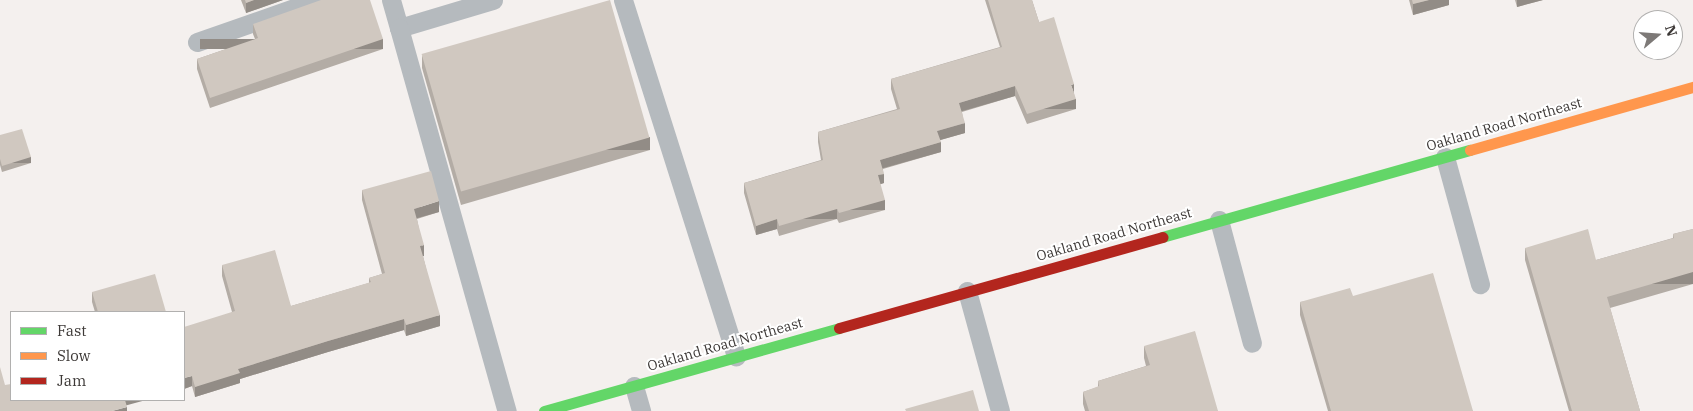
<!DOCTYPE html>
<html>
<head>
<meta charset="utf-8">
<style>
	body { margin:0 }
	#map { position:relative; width:1693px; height:411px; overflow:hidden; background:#f4f0ee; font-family:"IBM Plex Serif",serif }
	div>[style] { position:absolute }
	.lane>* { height:19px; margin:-9.5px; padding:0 9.5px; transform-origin:9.5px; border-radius:9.5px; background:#b5babe }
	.fast>* { height:11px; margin:-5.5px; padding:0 5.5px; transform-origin:5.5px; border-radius:5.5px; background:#63d668 }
	.slow>* { height:11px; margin:-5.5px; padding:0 5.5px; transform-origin:5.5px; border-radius:5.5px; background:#ff974d }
	.jam>* { height:11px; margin:-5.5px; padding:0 5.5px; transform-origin:5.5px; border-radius:5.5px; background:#b3261e }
	.wall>* { inset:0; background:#b3aca5 }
	.shaded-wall>* { inset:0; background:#928c86; transform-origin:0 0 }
	.building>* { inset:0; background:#d0c8c0; transform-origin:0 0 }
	span { translate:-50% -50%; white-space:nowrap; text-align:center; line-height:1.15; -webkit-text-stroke:4px #fff; paint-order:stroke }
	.street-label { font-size:14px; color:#3d3937 }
	.legend { position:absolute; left:10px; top:311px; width:175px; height:90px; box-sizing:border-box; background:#fff; border:1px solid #b1b0af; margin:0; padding:6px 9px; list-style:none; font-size:15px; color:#3d3937 }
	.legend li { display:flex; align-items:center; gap:10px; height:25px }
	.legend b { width:25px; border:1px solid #b1b0af }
	.north { position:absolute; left:1633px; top:10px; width:50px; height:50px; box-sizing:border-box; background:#fff; border:1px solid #b1b0af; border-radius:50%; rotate:72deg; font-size:14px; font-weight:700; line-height:20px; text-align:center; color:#3d3937 }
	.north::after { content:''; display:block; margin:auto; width:18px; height:22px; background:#7d7977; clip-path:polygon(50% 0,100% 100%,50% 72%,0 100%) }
</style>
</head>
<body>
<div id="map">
	<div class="lane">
		<div style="left:391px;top:0;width:29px;rotate:74deg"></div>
		<div style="left:493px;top:0;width:98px;rotate:163.4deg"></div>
		<div style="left:399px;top:28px;width:398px;rotate:74.3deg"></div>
		<div style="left:623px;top:0;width:374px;rotate:72.4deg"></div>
		<div style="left:197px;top:42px;width:127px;rotate:-19.3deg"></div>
		<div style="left:1445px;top:157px;width:132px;rotate:74.6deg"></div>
		<div style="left:1219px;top:220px;width:127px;rotate:75deg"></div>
		<div style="left:967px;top:291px;width:124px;rotate:74.6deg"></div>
		<div style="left:634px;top:386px;width:26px;rotate:74deg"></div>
	</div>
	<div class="fast">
		<div style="left:1162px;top:237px;width:320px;rotate:-15.8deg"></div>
		<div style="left:544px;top:411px;width:306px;rotate:-15.7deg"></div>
	</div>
	<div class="slow">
		<div style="left:1470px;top:150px;width:232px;rotate:-15.8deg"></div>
	</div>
	<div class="jam">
		<div style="left:839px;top:328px;width:336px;rotate:-15.7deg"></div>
	</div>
	<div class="wall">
		<div style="clip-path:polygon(241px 0,283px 0,246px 13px)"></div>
		<div style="clip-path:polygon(985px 0,1032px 0,1039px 22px,1074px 93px,1076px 109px,1027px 124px,1015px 96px,962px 112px,965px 133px,940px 140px,941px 152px,883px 169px,884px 183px,880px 184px,885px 210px,839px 223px,837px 219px,779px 236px,777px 229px,756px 235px,744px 193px,744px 183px,821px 160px,818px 142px,818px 132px,897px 109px,891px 89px,891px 79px,1000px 47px)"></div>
		<div style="clip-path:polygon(1409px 0,1449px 0,1449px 5px,1413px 15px)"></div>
		<div style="clip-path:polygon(1515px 0,1543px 0,1517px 7px)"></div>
		<div style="clip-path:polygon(253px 24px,383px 49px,210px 108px,197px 69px,197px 59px,255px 39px,253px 34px)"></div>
		<div style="clip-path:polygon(422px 56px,650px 150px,461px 205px,422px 68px)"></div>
		<div style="clip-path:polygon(0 135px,31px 163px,2px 172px,0 165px)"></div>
		<div style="clip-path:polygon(362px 190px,439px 212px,417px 219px,424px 256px,423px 256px,440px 326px,406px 336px,404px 330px,328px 352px,240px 379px,240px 383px,195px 397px,192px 386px,184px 389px,232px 312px,222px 276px,222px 265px,291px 306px,369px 283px,369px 278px,382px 274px,362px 200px)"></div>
		<div style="clip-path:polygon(1693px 229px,1693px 284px,1610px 308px,1640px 411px,1569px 411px,1525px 260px,1525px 248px,1596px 260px,1673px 238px,1673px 234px)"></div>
		<div style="clip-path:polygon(92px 292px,166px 312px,95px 312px,92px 302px)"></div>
		<div style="clip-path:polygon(1353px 296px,1473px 411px,1328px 411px,1300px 315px,1300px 302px)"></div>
		<div style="clip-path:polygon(1144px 346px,1218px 411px,1085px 411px,1083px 404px,1083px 392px,1098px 387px,1098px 381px,1146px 366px,1144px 358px)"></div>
	</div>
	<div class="shaded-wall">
		<div style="clip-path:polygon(254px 0,283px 0,246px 13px,246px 3px)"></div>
		<div style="clip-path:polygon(1429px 0,1449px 0,1449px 5px,1413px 15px,1413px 4px)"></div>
		<div style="clip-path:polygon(1517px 0,1543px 0,1517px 7px)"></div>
		<div style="left:383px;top:39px;width:10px;height:183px;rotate:90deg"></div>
		<div style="clip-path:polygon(1074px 84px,1074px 93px,1071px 85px)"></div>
		<div style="clip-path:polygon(1015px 86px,1015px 96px,959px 112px,959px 103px)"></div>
		<div style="left:1076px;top:99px;width:10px;height:51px;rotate:90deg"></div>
		<div style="clip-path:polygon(965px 123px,965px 133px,937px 141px,937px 131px)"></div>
		<div style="left:650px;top:137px;width:13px;height:197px;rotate:90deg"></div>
		<div style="clip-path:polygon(941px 142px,941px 152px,880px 169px,880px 160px)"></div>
		<div style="left:31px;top:157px;width:6px;height:30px;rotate:90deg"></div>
		<div style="clip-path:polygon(884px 174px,884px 183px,878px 185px,878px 175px)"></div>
		<div style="left:885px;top:200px;width:10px;height:48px;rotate:90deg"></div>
		<div style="clip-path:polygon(439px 201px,439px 212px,414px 219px,414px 209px)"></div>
		<div style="left:837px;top:209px;width:10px;height:60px;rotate:90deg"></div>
		<div style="clip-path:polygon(777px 219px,777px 229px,756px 235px,756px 226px)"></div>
		<div style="clip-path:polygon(424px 245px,424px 256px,420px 257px,420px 246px)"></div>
		<div style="left:1693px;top:272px;width:12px;height:90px;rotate:90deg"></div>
		<div style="clip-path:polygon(440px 315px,440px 326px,406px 336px,406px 325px)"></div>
		<div style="clip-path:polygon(404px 319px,404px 330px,328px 352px,240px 379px,240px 383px,195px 397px,195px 387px,238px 369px,328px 341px)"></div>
		<div style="clip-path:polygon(192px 376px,192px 386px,184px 389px,184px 378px)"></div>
		<div style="clip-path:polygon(124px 400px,146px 400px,124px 406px)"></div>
		<div style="clip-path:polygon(127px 407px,127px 411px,112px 411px)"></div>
	</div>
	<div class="building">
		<div style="clip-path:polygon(245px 0,254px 0,246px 3px)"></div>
		<div style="clip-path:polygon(321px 0,370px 0,383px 39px,210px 98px,197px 59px,258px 38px,253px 24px)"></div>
		<div style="left:610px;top:0;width:143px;height:196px;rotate:74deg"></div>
		<div style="clip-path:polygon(988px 0,1032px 0,1039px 22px,1054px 17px,1074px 84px,1071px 85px,1076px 99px,1027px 114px,1015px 86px,959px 103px,965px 123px,937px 131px,941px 142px,880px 160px,884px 174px,878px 175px,885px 200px,839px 213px,837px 209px,779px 226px,777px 219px,756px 226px,744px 183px,823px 160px,818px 132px,900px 109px,891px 79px,1002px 47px)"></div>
		<div style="clip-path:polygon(1412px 0,1429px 0,1413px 4px)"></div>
		<div style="clip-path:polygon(22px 129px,31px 157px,2px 166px,0 159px,0 135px)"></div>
		<div style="clip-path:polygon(431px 171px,439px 201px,414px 209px,424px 245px,420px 246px,440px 315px,406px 325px,404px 319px,328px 341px,238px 369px,240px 373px,195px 387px,192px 376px,184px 378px,184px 327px,235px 311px,222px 265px,275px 250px,291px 306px,371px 282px,369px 278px,385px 273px,362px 190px)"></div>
		<div style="clip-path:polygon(1588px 229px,1596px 260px,1674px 238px,1673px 234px,1693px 229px,1693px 272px,1607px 297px,1640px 411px,1572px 411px,1525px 248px)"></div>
		<div style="clip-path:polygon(1433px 273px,1473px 411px,1331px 411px,1300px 302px,1350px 288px,1353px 296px)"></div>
		<div style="clip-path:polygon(155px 274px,166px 312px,98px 312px,92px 292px)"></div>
		<div style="clip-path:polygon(1195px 331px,1218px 411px,1089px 411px,1083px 392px,1099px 386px,1098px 381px,1150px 365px,1144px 346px)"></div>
		<div style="clip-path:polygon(0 367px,5px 385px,11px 384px,11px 400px,125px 400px,127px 407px,112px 411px,0 411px)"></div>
		<div style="clip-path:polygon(973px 390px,979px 411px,906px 411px,905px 409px)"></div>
	</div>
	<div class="street-label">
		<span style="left:1504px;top:124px;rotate:-16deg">Oakland Road Northeast</span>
		<span style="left:1114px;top:234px;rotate:-16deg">Oakland Road Northeast</span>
		<span style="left:725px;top:344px;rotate:-16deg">Oakland Road Northeast</span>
	</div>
	<ul class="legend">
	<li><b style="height:6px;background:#63d668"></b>Fast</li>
	<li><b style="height:6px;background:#ff974d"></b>Slow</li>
	<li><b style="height:6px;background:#b3261e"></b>Jam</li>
	</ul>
	<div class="north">N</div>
</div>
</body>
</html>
